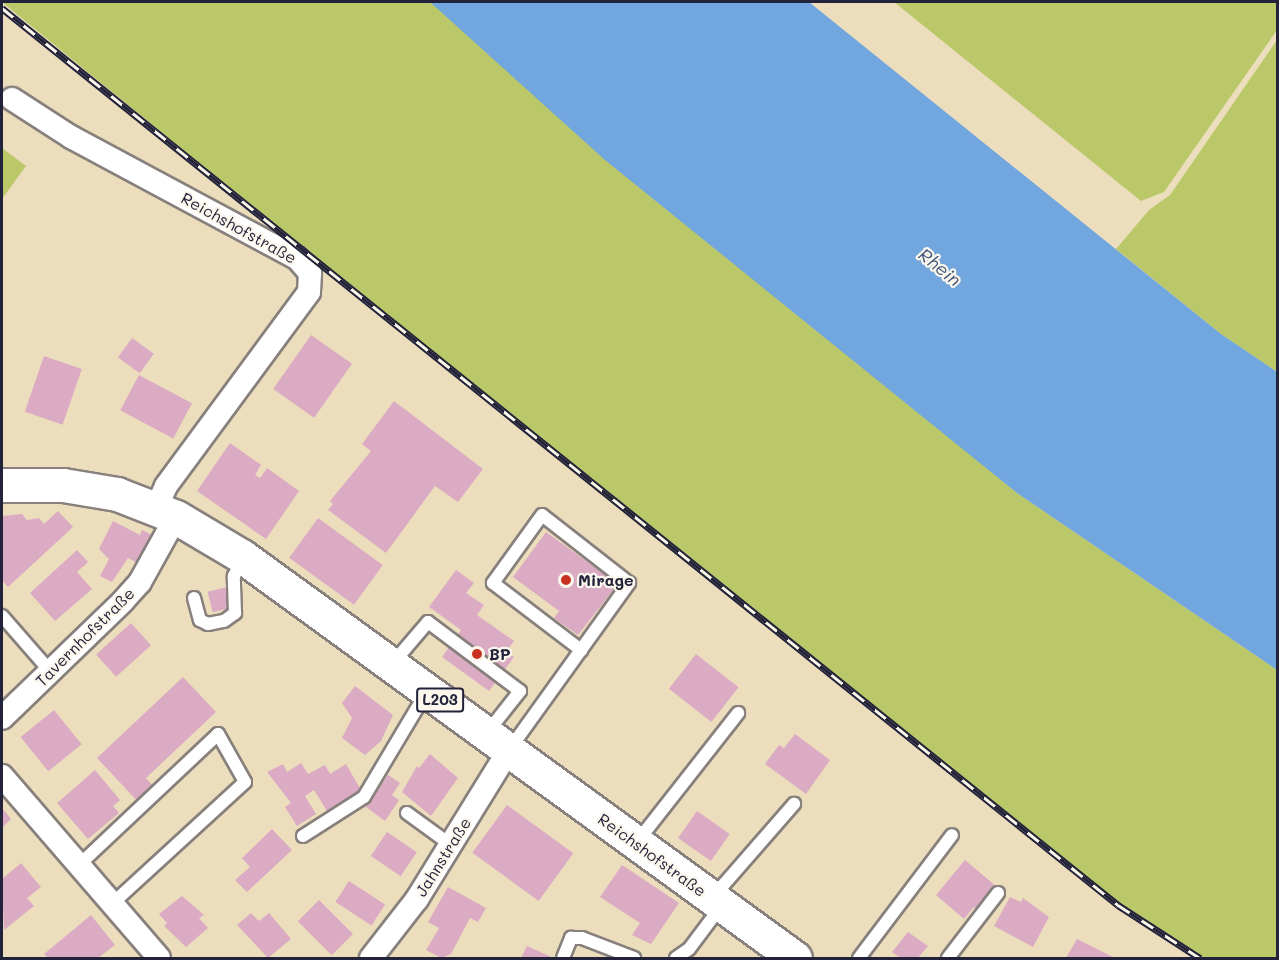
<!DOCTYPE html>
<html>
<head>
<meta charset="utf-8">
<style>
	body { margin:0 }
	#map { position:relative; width:1279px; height:960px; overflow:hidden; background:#ecdebc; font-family:Mali,sans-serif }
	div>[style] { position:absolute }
	.green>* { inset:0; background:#bbc86a }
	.water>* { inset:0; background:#72a6df }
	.building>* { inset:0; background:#dbabc3; transform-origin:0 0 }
	.roads { filter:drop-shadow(2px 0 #87807c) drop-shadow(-2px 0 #87807c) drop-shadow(0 2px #87807c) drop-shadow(0 -2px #87807c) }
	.service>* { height:12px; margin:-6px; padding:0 6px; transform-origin:6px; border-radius:6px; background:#fff }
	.minor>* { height:22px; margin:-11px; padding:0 11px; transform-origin:11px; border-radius:11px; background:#fff }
	.primary>* { height:33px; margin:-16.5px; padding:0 16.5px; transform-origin:16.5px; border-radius:16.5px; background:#fff }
	.rail>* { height:7px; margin-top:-3.5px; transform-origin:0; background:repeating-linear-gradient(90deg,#fbf7ec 0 14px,#22223b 0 28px); box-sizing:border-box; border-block:2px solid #22223b }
	.dots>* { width:16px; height:16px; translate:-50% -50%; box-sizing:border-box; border:3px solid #fbf7ec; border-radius:50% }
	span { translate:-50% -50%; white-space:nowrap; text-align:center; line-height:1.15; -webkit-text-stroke:4.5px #fbf7ec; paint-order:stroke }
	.shield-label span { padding:2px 4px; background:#fbf7ec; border:2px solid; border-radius:4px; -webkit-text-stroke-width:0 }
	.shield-label { font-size:15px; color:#22223b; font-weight:700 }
	.street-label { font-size:16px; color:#22223b }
	.poi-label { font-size:16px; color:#22223b; font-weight:700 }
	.left { translate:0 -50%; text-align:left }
	.water-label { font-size:18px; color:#42577d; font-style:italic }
	.frame { position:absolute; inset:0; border:3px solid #22223b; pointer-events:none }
</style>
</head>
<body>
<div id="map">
	<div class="green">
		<div style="clip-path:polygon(2px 2px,434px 2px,1017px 493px,1277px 670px,1277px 958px,1200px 958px,1118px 905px,635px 520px)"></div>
		<div style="clip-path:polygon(894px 2px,1277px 2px,1277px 30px,1164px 192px,1141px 201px)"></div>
		<div style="clip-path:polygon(1277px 40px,1277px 372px,1221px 334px,1116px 249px,1149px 210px,1170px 195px)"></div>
		<div style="clip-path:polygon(2px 148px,26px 166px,2px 199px)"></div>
	</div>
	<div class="water">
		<div style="clip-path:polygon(430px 2px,809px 2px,1221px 334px,1277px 372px,1277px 670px,1017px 493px,605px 160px)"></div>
	</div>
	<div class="building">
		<div style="left:311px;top:335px;width:50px;height:66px;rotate:35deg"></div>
		<div style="left:132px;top:338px;width:27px;height:24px;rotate:36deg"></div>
		<div style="left:44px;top:356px;width:40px;height:59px;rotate:19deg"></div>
		<div style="left:139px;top:375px;width:60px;height:40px;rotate:28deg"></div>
		<div style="clip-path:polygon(394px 401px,483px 469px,458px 502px,435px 486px,386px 553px,328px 510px,333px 504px,330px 501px,371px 451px,362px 444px)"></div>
		<div style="clip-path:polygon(230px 443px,261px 465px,255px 475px,260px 478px,267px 468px,299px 491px,266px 539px,197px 491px)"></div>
		<div style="clip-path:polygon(58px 511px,73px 527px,8px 587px,2px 580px,2px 516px,22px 514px,27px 520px,39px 518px,44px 524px)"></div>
		<div style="left:318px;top:518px;width:80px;height:49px;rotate:36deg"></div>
		<div style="clip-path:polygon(113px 521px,140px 535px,142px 530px,158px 538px,143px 566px,128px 558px,112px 582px,100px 576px,109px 559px,99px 549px)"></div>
		<div style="clip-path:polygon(546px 532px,618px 584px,578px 635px,554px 618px,559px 611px,513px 577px)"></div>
		<div style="clip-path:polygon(77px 550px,88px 562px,77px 572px,92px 589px,55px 621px,30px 593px)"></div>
		<div style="clip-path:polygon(456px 570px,474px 583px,466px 593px,484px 605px,477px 615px,514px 641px,506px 652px,514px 657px,489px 691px,442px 657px,461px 630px,429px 607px)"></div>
		<div style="left:227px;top:587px;width:21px;height:20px;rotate:76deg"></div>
		<div style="left:131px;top:623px;width:30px;height:47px;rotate:48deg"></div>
		<div style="left:696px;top:654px;width:54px;height:44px;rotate:38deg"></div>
		<div style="clip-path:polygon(183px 677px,216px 712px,146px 778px,154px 787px,140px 804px,97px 758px)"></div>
		<div style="clip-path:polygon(355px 686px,393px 715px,381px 741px,365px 755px,342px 738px,352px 718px,342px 703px)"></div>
		<div style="left:54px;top:710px;width:44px;height:43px;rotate:51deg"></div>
		<div style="clip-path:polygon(795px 734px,830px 760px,806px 794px,765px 764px,779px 745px,784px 748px)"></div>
		<div style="clip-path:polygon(430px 754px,458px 778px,431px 816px,402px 792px,417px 766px,419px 768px)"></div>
		<div style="clip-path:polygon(301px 763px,308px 774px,325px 765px,330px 774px,346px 764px,361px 790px,327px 811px,314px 790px,305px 796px,316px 814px,297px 826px,285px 807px,291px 803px,267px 772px,283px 764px,287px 772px)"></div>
		<div style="clip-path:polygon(95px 770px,120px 800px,113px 806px,119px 813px,88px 839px,57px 803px)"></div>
		<div style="clip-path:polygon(388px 775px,400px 783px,392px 795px,399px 800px,385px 821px,366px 807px)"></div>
		<div style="left:507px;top:805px;width:82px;height:59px;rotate:36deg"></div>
		<div style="clip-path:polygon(2px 808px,11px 819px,2px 828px)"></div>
		<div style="left:697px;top:811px;width:40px;height:33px;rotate:35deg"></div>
		<div style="clip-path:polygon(272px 829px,292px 850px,247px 892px,235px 880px,250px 867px,242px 858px)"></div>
		<div style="left:387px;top:832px;width:36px;height:29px;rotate:34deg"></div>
		<div style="clip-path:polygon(965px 860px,997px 887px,978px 910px,974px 907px,964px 919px,936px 895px)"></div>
		<div style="clip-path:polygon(21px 863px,41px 887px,27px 898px,34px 906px,4px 930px,2px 879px)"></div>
		<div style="clip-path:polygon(622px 865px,679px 903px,651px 944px,632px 935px,640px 923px,600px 897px)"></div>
		<div style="left:349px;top:881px;width:43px;height:25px;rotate:33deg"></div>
		<div style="clip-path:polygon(448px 887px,486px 908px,478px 922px,470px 918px,451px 954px,441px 958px,426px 950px,439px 928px,428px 922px)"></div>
		<div style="clip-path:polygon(182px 896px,204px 915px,199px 918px,208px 928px,186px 947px,164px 926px,167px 923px,159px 914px)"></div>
		<div style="clip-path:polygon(1010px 897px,1021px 902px,1023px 898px,1049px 917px,1033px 947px,994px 926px)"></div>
		<div style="left:319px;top:900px;width:48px;height:30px;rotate:45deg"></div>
		<div style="clip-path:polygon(251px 913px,259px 921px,269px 913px,291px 939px,268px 958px,237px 925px)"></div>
		<div style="clip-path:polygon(91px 915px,115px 945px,98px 958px,48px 958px,44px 954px)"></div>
		<div style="clip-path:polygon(908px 932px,928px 946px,918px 958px,900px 958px,892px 952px)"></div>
		<div style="clip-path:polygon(1077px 939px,1115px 958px,1066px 958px)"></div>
		<div style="clip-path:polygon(527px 946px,554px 958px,521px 958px)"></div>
	</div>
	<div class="roads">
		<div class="service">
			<div style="left:194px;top:598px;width:23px;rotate:75deg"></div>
			<div style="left:200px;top:620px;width:9px;rotate:27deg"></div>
			<div style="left:208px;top:624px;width:16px;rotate:-11deg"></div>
			<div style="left:224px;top:621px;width:14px;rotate:-36deg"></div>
			<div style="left:235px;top:613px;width:37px;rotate:-92deg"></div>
			<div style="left:234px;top:576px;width:20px;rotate:-63deg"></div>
			<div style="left:2px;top:616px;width:73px;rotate:48.9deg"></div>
			<div style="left:393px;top:663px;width:54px;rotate:-49.5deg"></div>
			<div style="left:428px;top:622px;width:115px;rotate:36.9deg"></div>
			<div style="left:520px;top:691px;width:53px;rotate:128.2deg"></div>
			<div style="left:509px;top:750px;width:206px;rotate:-54.3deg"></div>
			<div style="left:629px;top:583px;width:110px;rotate:-142deg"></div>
			<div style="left:542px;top:515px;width:84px;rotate:125.8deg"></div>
			<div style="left:493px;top:583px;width:111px;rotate:37.3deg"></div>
			<div style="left:407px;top:813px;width:54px;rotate:36deg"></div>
			<div style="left:303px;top:836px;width:72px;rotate:-32.6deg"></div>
			<div style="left:364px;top:797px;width:121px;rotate:-59.2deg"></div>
			<div style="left:637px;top:842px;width:164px;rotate:-51.9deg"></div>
			<div style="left:79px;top:865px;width:191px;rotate:-43.3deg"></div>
			<div style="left:218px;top:734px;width:55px;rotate:60.6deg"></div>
			<div style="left:245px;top:782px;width:180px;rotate:137.5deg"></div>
			<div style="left:712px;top:898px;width:125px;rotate:-48.9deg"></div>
			<div style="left:563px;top:958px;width:22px;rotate:-68deg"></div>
			<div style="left:571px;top:938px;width:11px"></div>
			<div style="left:582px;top:938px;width:56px;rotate:21deg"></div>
			<div style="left:676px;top:958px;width:16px;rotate:-35deg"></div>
			<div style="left:689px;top:949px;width:55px;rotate:-53.1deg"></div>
			<div style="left:859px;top:958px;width:154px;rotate:-52.9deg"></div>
			<div style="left:948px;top:958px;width:82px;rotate:-52.4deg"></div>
		</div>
		<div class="minor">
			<div style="left:12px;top:99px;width:70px;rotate:32.8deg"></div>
			<div style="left:71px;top:137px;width:256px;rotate:28.2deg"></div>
			<div style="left:297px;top:258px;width:20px;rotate:49deg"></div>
			<div style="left:310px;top:273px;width:19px;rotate:93deg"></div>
			<div style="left:309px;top:292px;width:241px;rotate:126.4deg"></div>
			<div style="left:166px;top:486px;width:24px;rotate:114deg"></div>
			<div style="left:2px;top:718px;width:168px;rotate:-44deg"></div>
			<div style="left:123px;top:601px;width:25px;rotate:-48deg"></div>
			<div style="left:140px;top:582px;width:74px;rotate:-61deg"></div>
			<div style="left:2px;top:776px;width:240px;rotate:49.2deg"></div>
			<div style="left:371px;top:958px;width:75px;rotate:-52.1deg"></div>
			<div style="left:417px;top:899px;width:175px;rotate:-58.3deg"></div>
		</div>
		<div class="primary">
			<div style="left:2px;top:485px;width:61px"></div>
			<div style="left:63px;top:485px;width:55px;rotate:9.5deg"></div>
			<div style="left:117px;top:494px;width:63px;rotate:21.3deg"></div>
			<div style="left:176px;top:517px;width:78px;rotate:30.8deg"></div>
			<div style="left:243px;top:557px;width:682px;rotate:36deg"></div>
		</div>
	</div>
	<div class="rail">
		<div style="left:2px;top:8px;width:1432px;rotate:38.79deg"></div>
		<div style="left:1118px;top:905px;width:98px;rotate:32.9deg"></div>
	</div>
	<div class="dots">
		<div style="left:566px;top:580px;background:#c8321e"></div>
		<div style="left:477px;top:654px;background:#c8321e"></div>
	</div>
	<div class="shield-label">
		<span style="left:440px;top:700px">L203</span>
	</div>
	<div class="street-label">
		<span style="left:239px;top:228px;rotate:29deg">Reichshofstraße</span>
		<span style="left:85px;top:637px;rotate:-45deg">Tavernhofstraße</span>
		<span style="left:652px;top:855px;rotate:36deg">Reichshofstraße</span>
		<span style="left:443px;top:857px;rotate:-58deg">Jahnstraße</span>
	</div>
	<div class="poi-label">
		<span class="left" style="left:578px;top:580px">Mirage</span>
		<span class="left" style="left:489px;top:654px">BP</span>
	</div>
	<div class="water-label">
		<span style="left:940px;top:267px;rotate:39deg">Rhein</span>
	</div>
	<div class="frame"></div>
</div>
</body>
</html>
